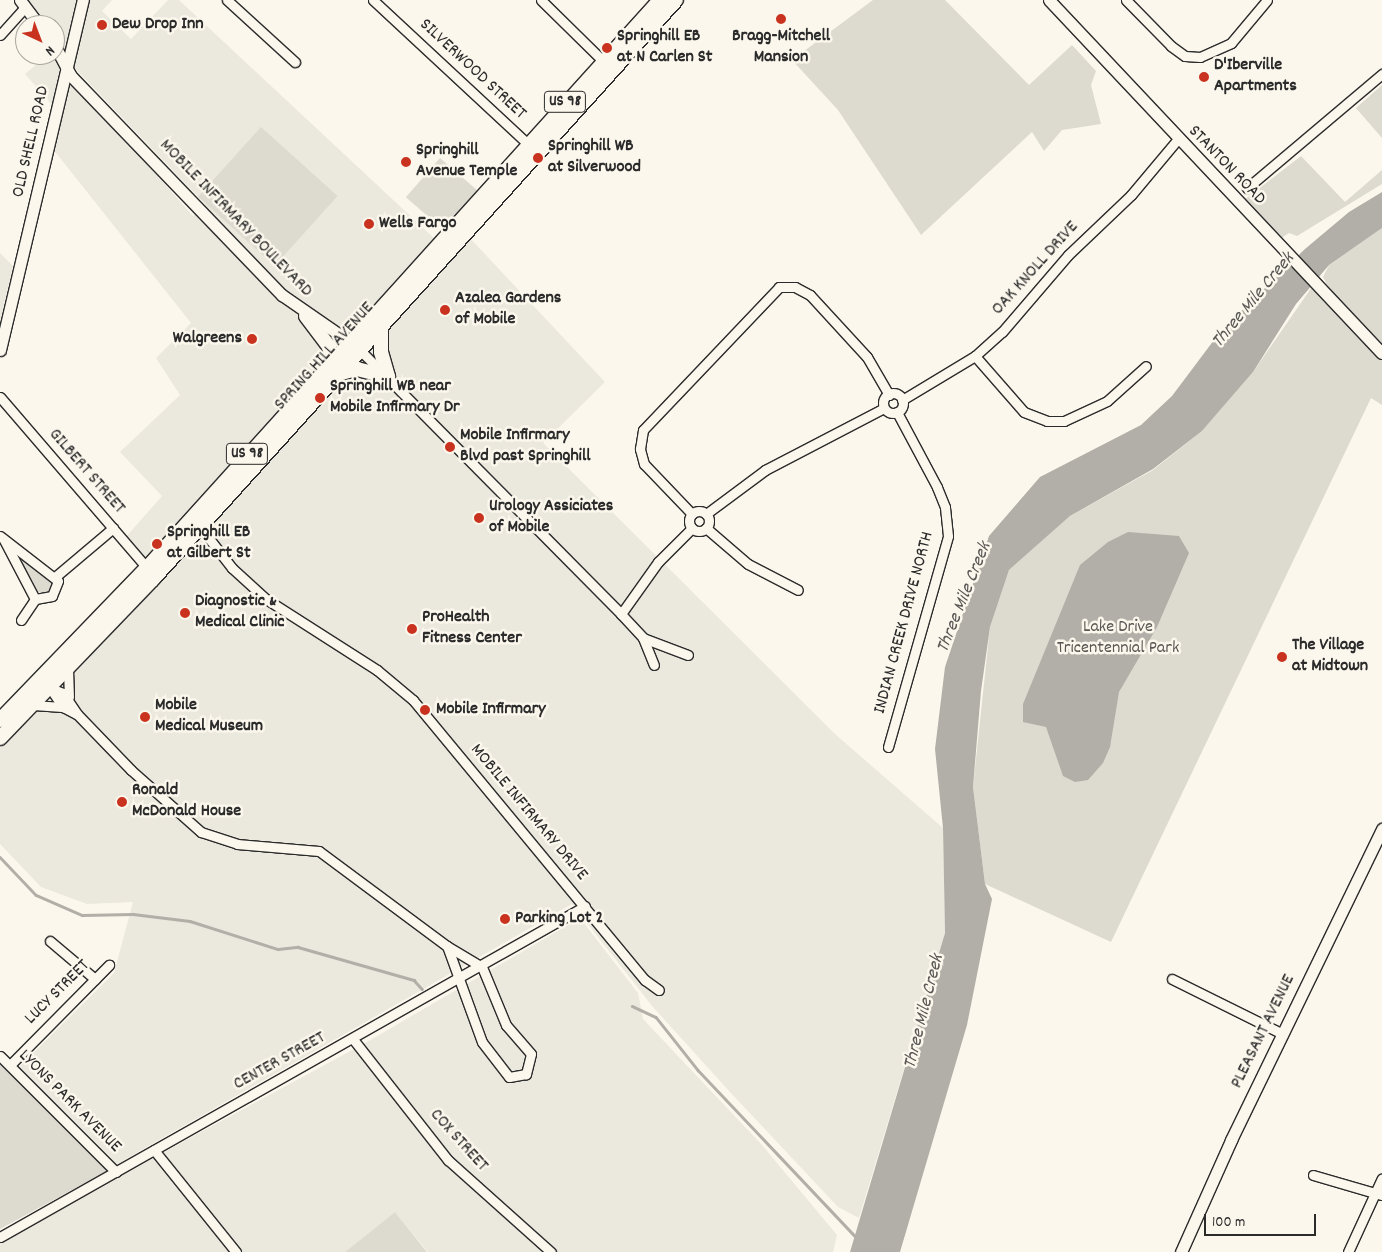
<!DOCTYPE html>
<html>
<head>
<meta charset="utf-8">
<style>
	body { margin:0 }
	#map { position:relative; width:1382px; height:1252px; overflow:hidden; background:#fbf7ec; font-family:Dekko,sans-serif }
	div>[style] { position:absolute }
	.built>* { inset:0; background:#ebe8de }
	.green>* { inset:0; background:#dddad0; transform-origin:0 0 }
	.water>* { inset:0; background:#b1afa7 }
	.stream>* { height:2.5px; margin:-1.25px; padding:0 1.25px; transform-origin:1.25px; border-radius:1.25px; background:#b1afa7 }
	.roads { filter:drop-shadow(1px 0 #2b2b2b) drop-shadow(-1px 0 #2b2b2b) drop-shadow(0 1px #2b2b2b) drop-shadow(0 -1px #2b2b2b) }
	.minor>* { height:9px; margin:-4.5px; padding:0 4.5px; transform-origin:4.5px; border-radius:4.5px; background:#fbf7ec }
	.minor>.ring { margin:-4.5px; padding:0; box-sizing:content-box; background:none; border:9px solid #fbf7ec; border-radius:50% }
	.tertiary>* { height:11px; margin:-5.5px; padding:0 5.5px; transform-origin:5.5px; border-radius:5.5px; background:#fbf7ec }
	.primary>* { height:14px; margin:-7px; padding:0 7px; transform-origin:7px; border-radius:7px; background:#fbf7ec }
	.dots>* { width:14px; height:14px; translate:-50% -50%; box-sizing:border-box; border:2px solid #fbf7ec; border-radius:50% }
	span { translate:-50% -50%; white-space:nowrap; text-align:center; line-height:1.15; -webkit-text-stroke:5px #fbf7ec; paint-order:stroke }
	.shield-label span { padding:1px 4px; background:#fbf7ec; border:1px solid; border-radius:4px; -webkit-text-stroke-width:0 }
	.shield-label { font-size:16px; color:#2b2b2b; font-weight:700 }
	.poi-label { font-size:18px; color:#2b2b2b; font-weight:700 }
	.left { translate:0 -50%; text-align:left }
	.right { translate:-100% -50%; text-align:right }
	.street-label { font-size:18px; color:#2b2b2b }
	.park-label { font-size:18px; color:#585754 }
	.water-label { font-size:19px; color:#5a5956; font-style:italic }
	.north { position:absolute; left:15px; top:15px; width:50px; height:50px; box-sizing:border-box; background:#fbf7ec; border:1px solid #a8a59f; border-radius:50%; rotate:137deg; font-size:14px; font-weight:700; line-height:20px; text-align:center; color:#2b2b2b }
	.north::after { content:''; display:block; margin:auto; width:18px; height:22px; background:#c8321e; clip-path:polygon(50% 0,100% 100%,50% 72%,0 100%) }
	.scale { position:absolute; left:1204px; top:1214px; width:112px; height:22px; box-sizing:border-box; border:2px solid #2b2b2b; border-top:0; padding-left:6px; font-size:15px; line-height:18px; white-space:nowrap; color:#2b2b2b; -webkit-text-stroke:4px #fbf7ec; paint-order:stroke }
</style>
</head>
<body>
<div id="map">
	<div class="built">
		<div style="clip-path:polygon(23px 0,112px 0,102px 11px,131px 39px,168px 0,179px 0,435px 239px,147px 562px,125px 538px,162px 496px,120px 452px,180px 395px,156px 358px,191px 323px,53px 149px,70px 78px,193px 216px,205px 204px,67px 60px,55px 108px,25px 74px,48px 55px,55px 55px,55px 25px,42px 25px)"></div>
		<div style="clip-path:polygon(467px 235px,605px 382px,543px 443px,835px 734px,943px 828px,945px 933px,859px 1218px,838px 1207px,730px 1092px,653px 1007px,572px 904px,117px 1164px,19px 1067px,114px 973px,133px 902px,87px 904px,41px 887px,0 844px,0 748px,186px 555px)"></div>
		<div style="clip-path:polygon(0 253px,13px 266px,0 321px)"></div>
		<div style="clip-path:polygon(580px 918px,638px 993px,643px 1019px,762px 1145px,837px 1235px,833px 1252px,428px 1252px,395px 1212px,345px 1252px,0 1252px,0 1241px,367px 1042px)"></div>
	</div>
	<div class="green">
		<div style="clip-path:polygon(873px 0,945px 0,1029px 85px,1072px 45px,1096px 71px,1091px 85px,1101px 124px,1062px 130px,1044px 151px,1032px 132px,921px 235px,838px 110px,792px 60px)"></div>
		<div style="clip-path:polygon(1382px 85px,1382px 138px,1356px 108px)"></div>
		<div style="left:261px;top:127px;width:103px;height:94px;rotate:42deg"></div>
		<div style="clip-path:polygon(1301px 156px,1345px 202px,1382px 170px,1382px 184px,1297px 236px,1289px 233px,1280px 239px,1244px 200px)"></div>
		<div style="left:440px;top:158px;width:50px;height:52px;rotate:41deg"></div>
		<div style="clip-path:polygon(1382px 228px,1382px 344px,1331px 292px,1323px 277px,1329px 265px)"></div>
		<div style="clip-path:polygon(1314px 284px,1382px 353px,1382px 405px,1371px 398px,1111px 942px,985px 884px,973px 787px,990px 627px,1009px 570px,1070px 516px,1153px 470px,1202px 431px,1253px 372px)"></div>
		<div style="clip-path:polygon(14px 553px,54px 581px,52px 593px,36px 592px)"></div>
		<div style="clip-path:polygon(0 1064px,107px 1171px,0 1229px)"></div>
		<div style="clip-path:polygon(395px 1212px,427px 1252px,345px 1252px)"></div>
	</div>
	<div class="water">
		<div style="clip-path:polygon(1382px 192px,1382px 228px,1329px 265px,1296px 304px,1253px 372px,1202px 431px,1153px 469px,1070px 516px,1009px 570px,990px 627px,981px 691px,973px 787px,985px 884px,992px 899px,967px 1025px,900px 1252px,850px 1252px,945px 933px,943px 828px,935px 749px,945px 667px,989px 536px,1040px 477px,1141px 425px,1172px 396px,1220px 332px,1305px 249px,1349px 212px)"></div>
		<div style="clip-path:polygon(1128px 532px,1179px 536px,1189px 553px,1157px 627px,1119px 692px,1110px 747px,1103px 763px,1088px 780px,1075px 782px,1063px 776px,1046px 727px,1023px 722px,1023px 704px,1080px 565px,1108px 542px)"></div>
	</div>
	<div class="stream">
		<div style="left:0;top:857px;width:52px;rotate:46.5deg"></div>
		<div style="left:36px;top:895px;width:50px;rotate:23.5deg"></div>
		<div style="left:82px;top:915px;width:51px;rotate:-1.1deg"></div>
		<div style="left:133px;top:914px;width:57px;rotate:7deg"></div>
		<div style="left:190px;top:921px;width:92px;rotate:17.7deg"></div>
		<div style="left:278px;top:949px;width:20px;rotate:-6deg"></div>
		<div style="left:298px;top:947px;width:121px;rotate:15.9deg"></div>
		<div style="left:414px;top:980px;width:12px;rotate:48deg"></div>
		<div style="left:632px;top:1006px;width:26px;rotate:25deg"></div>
		<div style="left:656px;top:1017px;width:68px;rotate:51.6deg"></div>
		<div style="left:698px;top:1070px;width:230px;rotate:46.6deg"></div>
	</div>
	<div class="roads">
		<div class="minor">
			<div style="left:227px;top:0;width:92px;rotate:42.4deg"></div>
			<div style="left:373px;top:0;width:210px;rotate:42.9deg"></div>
			<div style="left:541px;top:0;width:87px;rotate:44.5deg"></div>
			<div style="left:1126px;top:0;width:64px;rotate:45.6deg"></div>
			<div style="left:1171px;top:46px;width:17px;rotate:36deg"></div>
			<div style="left:1185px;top:56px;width:15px;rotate:4deg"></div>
			<div style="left:1200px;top:57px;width:34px;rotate:-24deg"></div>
			<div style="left:1231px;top:43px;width:56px;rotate:-50.1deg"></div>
			<div style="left:0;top:35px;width:38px;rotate:-48deg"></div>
			<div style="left:1247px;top:188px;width:177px;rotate:-40.2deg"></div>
			<div style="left:358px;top:348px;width:374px;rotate:45.3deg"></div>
			<div style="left:621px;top:614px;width:33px;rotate:47deg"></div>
			<div style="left:643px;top:638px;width:29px;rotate:68deg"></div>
			<div style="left:975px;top:356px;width:74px;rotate:48.8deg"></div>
			<div style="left:1024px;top:412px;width:25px;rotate:21deg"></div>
			<div style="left:1047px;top:421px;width:17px"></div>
			<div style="left:1064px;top:421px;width:47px;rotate:-24.9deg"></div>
			<div style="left:1107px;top:401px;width:52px;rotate:-41.9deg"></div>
			<div class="ring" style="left:883px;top:393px;width:11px;height:11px"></div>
			<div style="left:0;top:397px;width:225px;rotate:49.3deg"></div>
			<div style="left:902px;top:400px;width:85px;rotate:-31.1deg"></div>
			<div style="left:975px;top:356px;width:36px;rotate:-42deg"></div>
			<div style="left:1002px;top:332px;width:101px;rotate:-49.4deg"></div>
			<div style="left:1068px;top:255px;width:87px;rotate:-43.6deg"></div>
			<div style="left:1131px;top:195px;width:72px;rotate:-50.1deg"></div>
			<div class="ring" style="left:689px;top:511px;width:11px;height:11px"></div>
			<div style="left:692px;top:514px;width:69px;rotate:-133.8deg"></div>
			<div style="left:644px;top:464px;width:16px;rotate:-105deg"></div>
			<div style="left:640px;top:449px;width:19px;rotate:-81deg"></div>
			<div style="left:643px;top:430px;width:197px;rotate:-46.4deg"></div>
			<div style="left:779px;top:287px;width:16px"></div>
			<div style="left:795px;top:287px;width:17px;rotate:28deg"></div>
			<div style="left:810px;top:295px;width:84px;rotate:47.4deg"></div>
			<div style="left:867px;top:357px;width:44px;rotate:59.9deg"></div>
			<div style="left:706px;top:514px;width:74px;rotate:-36.7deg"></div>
			<div style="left:765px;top:470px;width:134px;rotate:-27.5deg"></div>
			<div style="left:197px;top:523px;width:57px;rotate:52.1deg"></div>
			<div style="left:232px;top:568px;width:46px;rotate:42.4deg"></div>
			<div style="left:266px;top:599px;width:132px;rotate:32.6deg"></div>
			<div style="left:377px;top:670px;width:47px;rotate:39.8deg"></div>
			<div style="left:413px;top:700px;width:364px;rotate:50.4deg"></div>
			<div style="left:645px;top:980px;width:17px;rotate:36deg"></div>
			<div style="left:706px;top:528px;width:55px;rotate:40.6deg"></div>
			<div style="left:748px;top:564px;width:56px;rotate:27.5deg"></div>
			<div style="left:0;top:536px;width:73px;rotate:37.8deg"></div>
			<div style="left:58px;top:581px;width:16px;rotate:112deg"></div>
			<div style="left:52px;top:596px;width:17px;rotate:170deg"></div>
			<div style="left:4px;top:540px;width:67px;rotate:62.3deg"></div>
			<div style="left:55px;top:577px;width:76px;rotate:-40.2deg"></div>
			<div style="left:621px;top:614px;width:64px;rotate:-54.6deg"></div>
			<div style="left:658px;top:562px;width:48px;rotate:-45deg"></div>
			<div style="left:21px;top:620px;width:25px;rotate:-56deg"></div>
			<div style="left:643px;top:638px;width:48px;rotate:20.7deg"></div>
			<div style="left:68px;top:669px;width:28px;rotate:88deg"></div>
			<div style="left:48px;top:685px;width:27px;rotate:56deg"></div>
			<div style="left:63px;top:707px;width:15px;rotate:28deg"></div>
			<div style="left:50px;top:688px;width:14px;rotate:21deg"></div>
			<div style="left:63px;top:693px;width:25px;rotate:56deg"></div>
			<div style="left:77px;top:714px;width:78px;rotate:46deg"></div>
			<div style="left:131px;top:770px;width:94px;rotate:41.5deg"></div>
			<div style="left:201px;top:832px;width:38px;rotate:18deg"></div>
			<div style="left:237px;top:844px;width:82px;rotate:4.9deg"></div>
			<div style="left:319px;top:851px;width:159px;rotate:36.6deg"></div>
			<div style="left:33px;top:705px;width:29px;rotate:4deg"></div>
			<div style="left:888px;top:747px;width:219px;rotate:-74.1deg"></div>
			<div style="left:948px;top:536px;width:29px;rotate:-96deg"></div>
			<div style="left:945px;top:507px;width:22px;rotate:-112deg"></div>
			<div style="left:937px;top:487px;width:85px;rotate:-118.1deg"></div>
			<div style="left:50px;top:941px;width:59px;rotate:40.2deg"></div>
			<div style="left:447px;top:946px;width:41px;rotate:31deg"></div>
			<div style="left:482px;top:967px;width:63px;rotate:67.5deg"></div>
			<div style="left:506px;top:1025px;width:38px;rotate:49deg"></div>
			<div style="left:531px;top:1054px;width:21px;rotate:104deg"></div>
			<div style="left:526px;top:1074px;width:17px;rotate:170deg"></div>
			<div style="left:509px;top:1077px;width:44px;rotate:-127.6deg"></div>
			<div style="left:482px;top:1042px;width:102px;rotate:-110deg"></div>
			<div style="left:1172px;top:979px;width:124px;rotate:26.4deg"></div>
			<div style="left:353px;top:1039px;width:154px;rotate:51.9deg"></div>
			<div style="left:448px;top:1160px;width:138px;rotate:41.8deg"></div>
			<div style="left:0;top:1056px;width:164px;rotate:45deg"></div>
			<div style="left:10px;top:1065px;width:141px;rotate:-45.3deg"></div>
			<div style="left:154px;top:1150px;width:131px;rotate:51.2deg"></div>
			<div style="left:1313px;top:1175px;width:72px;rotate:16.2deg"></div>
			<div style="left:0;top:1237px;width:672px;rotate:-29.5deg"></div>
			<div style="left:1348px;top:1252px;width:81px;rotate:-65.3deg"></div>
		</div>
		<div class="tertiary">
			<div style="left:20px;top:0;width:31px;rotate:53deg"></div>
			<div style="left:1049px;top:0;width:485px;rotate:46.7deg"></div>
			<div style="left:55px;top:46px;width:34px;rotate:62deg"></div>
			<div style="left:71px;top:76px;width:304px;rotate:46.1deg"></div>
			<div style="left:282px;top:295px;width:91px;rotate:34.7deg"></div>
			<div style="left:0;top:350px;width:360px;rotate:-76.7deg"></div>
			<div style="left:1181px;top:1252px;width:123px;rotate:-65.9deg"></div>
			<div style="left:1231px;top:1140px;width:346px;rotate:-64.1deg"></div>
		</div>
		<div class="primary">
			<div style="left:306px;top:316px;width:38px;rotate:53deg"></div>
			<div style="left:329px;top:346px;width:13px;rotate:77deg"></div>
			<div style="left:381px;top:323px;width:29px;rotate:90deg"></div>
			<div style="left:381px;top:352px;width:26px;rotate:74deg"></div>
			<div style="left:334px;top:375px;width:24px;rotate:-15deg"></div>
			<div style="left:357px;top:369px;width:32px;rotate:14deg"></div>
			<div style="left:0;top:720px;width:211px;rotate:-46deg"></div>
			<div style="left:147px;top:568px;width:765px;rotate:-47.91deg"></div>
			<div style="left:0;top:738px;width:221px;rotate:-46.1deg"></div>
			<div style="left:153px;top:579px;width:780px;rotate:-47.91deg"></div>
		</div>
	</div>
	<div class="dots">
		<div style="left:781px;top:19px;background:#c8321e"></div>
		<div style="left:102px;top:25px;background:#c8321e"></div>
		<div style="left:607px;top:48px;background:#c8321e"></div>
		<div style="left:1204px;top:77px;background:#c8321e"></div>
		<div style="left:538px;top:158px;background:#c8321e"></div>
		<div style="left:406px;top:162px;background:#c8321e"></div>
		<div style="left:369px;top:224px;background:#c8321e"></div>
		<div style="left:445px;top:310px;background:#c8321e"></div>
		<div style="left:252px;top:339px;background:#c8321e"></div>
		<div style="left:320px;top:398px;background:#c8321e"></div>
		<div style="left:450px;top:447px;background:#c8321e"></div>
		<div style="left:479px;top:518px;background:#c8321e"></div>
		<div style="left:157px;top:544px;background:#c8321e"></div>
		<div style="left:185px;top:613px;background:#c8321e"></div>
		<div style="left:412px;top:629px;background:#c8321e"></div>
		<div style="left:1282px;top:657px;background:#c8321e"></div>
		<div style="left:425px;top:710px;background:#c8321e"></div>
		<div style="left:145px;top:717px;background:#c8321e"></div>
		<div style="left:122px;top:802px;background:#c8321e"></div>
		<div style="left:505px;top:919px;background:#c8321e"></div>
	</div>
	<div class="shield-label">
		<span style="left:565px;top:102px">US 98</span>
		<span style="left:247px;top:454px">US 98</span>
	</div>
	<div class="poi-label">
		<span class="left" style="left:112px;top:25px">Dew Drop Inn</span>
		<span class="left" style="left:617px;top:48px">Springhill EB<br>at N Carlen St</span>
		<span style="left:781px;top:48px">Bragg-Mitchell<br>Mansion</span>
		<span class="left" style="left:1214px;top:77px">D'Iberville<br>Apartments</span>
		<span class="left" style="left:548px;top:158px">Springhill WB<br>at Silverwood</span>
		<span class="left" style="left:416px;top:162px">Springhill<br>Avenue Temple</span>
		<span class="left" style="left:379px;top:224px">Wells Fargo</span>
		<span class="left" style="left:455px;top:310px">Azalea Gardens<br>of Mobile</span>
		<span class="right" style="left:242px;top:339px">Walgreens</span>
		<span class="left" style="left:330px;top:398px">Springhill WB near<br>Mobile Infirmary Dr</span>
		<span class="left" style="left:460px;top:447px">Mobile Infirmary<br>Blvd past Springhill</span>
		<span class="left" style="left:489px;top:518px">Urology Assiciates<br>of Mobile</span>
		<span class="left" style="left:167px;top:544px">Springhill EB<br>at Gilbert St</span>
		<span class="left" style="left:195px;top:613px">Diagnostic &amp;<br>Medical Clinic</span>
		<span class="left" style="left:422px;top:629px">ProHealth<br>Fitness Center</span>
		<span class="left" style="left:1292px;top:657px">The Village<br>at Midtown</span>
		<span class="left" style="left:155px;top:717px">Mobile<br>Medical Museum</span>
		<span class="left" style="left:436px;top:710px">Mobile Infirmary</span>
		<span class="left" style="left:132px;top:802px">Ronald<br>McDonald House</span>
		<span class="left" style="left:515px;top:919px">Parking Lot 2</span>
	</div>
	<div class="street-label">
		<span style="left:472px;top:70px;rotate:43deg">SILVERWOOD STREET</span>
		<span style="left:32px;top:142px;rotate:-77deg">OLD SHELL ROAD</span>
		<span style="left:1226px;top:166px;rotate:46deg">STANTON ROAD</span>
		<span style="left:235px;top:219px;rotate:46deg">MOBILE INFIRMARY BOULEVARD</span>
		<span style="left:1036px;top:269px;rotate:-48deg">OAK KNOLL DRIVE</span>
		<span style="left:325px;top:357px;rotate:-48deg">SPRING HILL AVENUE</span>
		<span style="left:86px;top:472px;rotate:49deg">GILBERT STREET</span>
		<span style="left:905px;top:623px;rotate:-75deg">INDIAN CREEK DRIVE NORTH</span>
		<span style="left:528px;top:813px;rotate:50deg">MOBILE INFIRMARY DRIVE</span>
		<span style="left:58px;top:993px;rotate:-45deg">LUCY STREET</span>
		<span style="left:1264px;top:1032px;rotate:-64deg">PLEASANT AVENUE</span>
		<span style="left:280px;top:1062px;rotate:-29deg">CENTER STREET</span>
		<span style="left:69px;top:1102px;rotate:45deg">LYONS PARK AVENUE</span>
		<span style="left:458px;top:1141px;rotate:48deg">COX STREET</span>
	</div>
	<div class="park-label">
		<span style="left:1118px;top:639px">Lake Drive<br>Tricentennial Park</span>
	</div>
	<div class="water-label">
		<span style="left:1254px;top:301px;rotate:-50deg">Three Mile Creek</span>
		<span style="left:965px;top:598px;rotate:-68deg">Three Mile Creek</span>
		<span style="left:925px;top:1012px;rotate:-76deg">Three Mile Creek</span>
	</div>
	<div class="north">N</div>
	<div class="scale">100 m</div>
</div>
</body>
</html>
